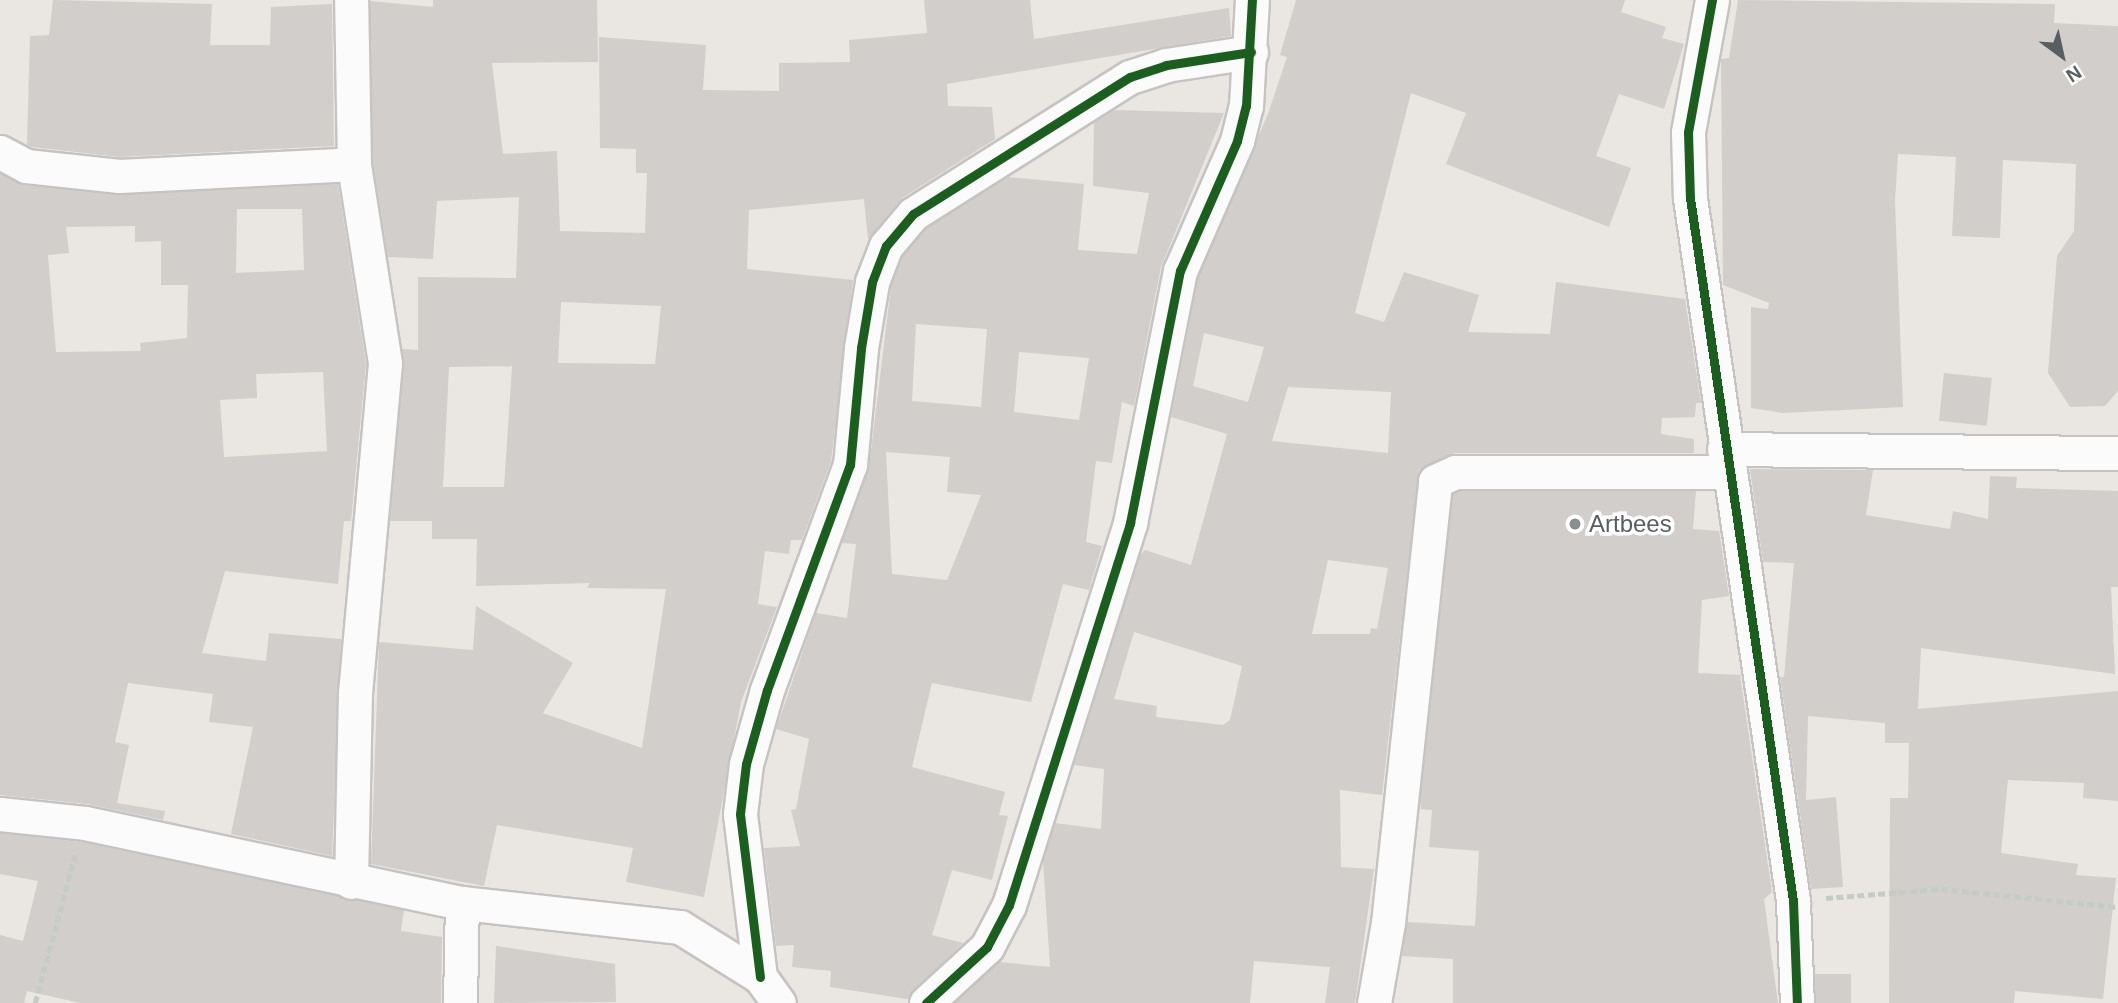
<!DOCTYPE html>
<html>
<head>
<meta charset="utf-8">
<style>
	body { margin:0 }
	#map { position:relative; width:2118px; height:1003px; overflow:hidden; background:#eae6e2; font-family:Arial,sans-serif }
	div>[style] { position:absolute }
	.building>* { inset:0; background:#d1cecc; transform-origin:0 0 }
	.path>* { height:4.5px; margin-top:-2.25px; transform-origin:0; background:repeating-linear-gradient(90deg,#c5cbc5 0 7px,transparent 0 10.5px) }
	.roads { filter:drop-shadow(2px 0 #c5c4c3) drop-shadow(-2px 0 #c5c4c3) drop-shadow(0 2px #c5c4c3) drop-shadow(0 -2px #c5c4c3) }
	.minor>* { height:33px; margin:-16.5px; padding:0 16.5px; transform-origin:16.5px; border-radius:16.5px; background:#fcfbfb }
	.cycleway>* { height:9px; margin:-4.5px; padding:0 4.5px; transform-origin:4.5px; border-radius:4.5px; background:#1b5e20 }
	.dots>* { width:19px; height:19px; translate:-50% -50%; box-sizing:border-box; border:4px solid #fff; border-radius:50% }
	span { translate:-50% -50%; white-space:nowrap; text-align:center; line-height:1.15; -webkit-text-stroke:7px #fff; paint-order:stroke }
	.poi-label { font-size:24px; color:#585e61 }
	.left { translate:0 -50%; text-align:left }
	.north { position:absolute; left:2027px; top:21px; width:70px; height:70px; -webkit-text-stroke:5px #fff; paint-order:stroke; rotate:147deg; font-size:19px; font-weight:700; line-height:28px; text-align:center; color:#585e61 }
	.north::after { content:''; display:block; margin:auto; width:24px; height:32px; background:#585e61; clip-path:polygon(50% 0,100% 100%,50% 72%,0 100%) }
</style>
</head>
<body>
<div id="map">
	<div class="building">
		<div style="clip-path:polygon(53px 0,212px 4px,210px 45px,270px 45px,271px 7px,332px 4px,334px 146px,120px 157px,32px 147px,27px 145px,30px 36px,49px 35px)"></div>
		<div style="clip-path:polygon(evenodd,433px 0,597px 0,598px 62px,492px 63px,503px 154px,557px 151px,560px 231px,645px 233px,647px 173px,636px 173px,636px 149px,600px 148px,599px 37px,706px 45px,703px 90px,779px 91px,779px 63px,850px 62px,849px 40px,927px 33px,924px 0,1030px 0,1034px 39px,1229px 8px,1231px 36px,947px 84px,948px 106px,992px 107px,995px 139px,902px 198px,868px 239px,864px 199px,749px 210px,747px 269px,853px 280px,831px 461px,802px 540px,791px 540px,789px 554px,765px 551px,758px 604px,777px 607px,741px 702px,704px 897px,626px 882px,633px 848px,497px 825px,484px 886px,371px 864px,379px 642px,473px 650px,476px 606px,573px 663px,543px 713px,642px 748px,666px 589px,587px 588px,590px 583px,476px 586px,477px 539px,432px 539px,432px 521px,390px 521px,402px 349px,418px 350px,418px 277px,516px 278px,519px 197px,437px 201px,433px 259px,388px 257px,373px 162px,370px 1px,433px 7px,433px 0,561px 302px,661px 306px,655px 364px,558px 363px,561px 302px,433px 0,512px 366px,504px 487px,443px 487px,449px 367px,512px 366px)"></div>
		<div style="clip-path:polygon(evenodd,1296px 0,1625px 0,1621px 12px,1666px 27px,1662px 38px,1684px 44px,1664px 109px,1619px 94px,1596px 156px,1631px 168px,1609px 227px,1446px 164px,1466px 113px,1411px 93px,1355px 313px,1384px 322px,1404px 272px,1479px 295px,1468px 332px,1550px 334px,1556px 282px,1685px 299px,1701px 403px,1696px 403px,1695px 417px,1662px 418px,1661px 434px,1694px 439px,1694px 453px,1455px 453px,1419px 470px,1382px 795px,1340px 790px,1341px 867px,1374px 869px,1355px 1003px,1325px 1003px,1330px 967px,1254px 961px,1250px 1003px,954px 1003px,999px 962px,1050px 967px,1043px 861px,1055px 823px,1101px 829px,1104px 769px,1074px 765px,1140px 555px,1145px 550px,1191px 565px,1227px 434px,1171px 417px,1198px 277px,1268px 114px,1287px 57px,1280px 55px,1296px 0,1204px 333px,1264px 347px,1248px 402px,1193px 386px,1204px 333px,1296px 0,1288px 387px,1391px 392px,1388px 453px,1272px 441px,1288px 387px,1296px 0,1328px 560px,1388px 568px,1377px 629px,1371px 628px,1370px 634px,1312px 634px,1328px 560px,1296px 0,1134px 632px,1242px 666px,1230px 720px,1223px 725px,1156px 717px,1157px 706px,1114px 699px,1134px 632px)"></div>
		<div style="clip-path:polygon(1738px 0,2055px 4px,2054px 23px,2118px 26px,2118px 391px,2105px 406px,2070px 407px,2048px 373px,2057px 256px,2074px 231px,2076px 164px,2003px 160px,2000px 238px,1952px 236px,1956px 157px,1898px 154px,1895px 202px,1903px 407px,1783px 413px,1751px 408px,1751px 307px,1768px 309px,1769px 303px,1723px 285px,1721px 59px,1729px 58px)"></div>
		<div style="clip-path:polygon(evenodd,1114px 110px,1224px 113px,1161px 267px,1134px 406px,1122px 402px,1112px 463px,1096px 461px,1086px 542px,1102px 546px,1089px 590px,1063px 584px,1031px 702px,932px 683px,912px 767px,1005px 792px,999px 815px,1008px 816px,992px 880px,952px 870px,932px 935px,963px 943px,907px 999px,830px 987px,831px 971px,792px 967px,794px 945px,776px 946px,764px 848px,800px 846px,791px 810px,796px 809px,809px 739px,776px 729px,816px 613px,847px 618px,856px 544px,842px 543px,869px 467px,891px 287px,903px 256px,926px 229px,1007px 177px,1084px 184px,1078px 250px,1137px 254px,1149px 193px,1093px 186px,1094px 123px,1114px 110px,916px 324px,987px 329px,981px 407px,912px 401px,916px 324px,1114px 110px,1019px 352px,1089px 358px,1079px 420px,1014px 412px,1019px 352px,1114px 110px,886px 452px,950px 457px,947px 492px,981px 495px,947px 580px,892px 574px,886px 452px)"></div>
		<div style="clip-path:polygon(evenodd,0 174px,23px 185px,117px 195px,338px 184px,366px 364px,351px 521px,344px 521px,338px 584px,225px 571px,202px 653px,266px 661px,269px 633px,341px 639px,332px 856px,231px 834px,253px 727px,209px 722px,213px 694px,128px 683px,115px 742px,129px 745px,117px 803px,165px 811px,163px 820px,87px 804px,0 795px,0 174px,237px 209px,302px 209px,304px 270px,236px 273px,237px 209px,0 174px,135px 226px,135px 242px,161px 241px,161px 285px,188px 285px,187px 338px,140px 343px,141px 351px,56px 352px,48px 255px,69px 253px,66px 227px,135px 226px,0 174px,323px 372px,327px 451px,224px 457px,220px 400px,257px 398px,256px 374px,323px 372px)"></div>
		<div style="left:1944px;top:373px;width:48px;height:48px;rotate:6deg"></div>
		<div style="clip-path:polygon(1750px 469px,1873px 470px,1866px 515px,1950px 529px,1953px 511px,1988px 519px,1990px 476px,2017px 477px,2016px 488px,2118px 491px,2118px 587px,2111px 587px,2115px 674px,1921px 648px,1918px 709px,2118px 691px,2118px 801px,2083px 798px,2084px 783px,2008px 780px,2001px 853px,2078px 864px,2076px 875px,2116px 878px,2103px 999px,2015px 991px,2014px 1003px,1889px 1003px,1890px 798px,1908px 798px,1909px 743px,1885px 743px,1885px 723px,1808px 716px,1806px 800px,1836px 797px,1843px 887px,1811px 889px,1780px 677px,1784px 677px,1794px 563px,1763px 562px)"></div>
		<div style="clip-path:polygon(1459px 491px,1696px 491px,1693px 529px,1719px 531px,1729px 596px,1702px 600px,1698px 673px,1740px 675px,1772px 892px,1764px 899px,1778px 1003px,1453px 1003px,1453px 959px,1402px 956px,1407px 922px,1475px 926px,1479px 851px,1429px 847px,1432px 810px,1421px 809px,1420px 800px,1453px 494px)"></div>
		<div style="clip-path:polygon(0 833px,82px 842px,404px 910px,401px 931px,442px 937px,441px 1003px,80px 1003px,27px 991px,24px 1003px,0 1003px,0 935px,23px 941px,38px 881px,0 874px)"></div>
		<div style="clip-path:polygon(496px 946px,615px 964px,616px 1002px,494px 1003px)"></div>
		<div style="left:1815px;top:974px;width:36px;height:29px"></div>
	</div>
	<div class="path">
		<div style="left:1826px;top:898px;width:115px;rotate:-4.5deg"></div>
		<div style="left:1941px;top:889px;width:178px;rotate:5.8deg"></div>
		<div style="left:35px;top:1003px;width:153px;rotate:-74.9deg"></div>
	</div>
	<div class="roads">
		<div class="minor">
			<div style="left:1712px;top:0;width:134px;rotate:100.3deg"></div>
			<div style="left:1688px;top:132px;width:66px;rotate:88.3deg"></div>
			<div style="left:1690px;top:198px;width:711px;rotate:81.66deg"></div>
			<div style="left:1793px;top:901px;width:102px;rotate:87.8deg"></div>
			<div style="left:0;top:152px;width:30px;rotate:28deg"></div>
			<div style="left:26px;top:166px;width:94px;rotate:6.1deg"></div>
			<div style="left:119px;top:176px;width:235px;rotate:-2.9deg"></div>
			<div style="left:1724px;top:449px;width:394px;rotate:0.6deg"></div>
			<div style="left:0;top:814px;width:85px;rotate:6deg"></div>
			<div style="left:85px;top:823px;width:385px;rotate:12deg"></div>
			<div style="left:462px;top:903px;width:219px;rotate:6.3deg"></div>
			<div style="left:680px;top:927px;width:94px;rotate:32deg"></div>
			<div style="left:760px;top:977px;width:32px;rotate:54deg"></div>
			<div style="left:351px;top:882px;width:189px;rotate:-88.8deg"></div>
			<div style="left:355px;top:693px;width:331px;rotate:-84.8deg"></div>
			<div style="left:385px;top:363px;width:201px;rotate:-98.9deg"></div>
			<div style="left:354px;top:164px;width:164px;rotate:-91deg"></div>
			<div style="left:760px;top:977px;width:164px;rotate:-97deg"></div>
			<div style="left:740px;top:814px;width:50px;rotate:-83.2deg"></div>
			<div style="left:746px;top:764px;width:77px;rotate:-74.2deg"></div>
			<div style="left:767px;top:690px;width:240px;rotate:-69.8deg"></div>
			<div style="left:850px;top:465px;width:118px;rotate:-84.6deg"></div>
			<div style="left:861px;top:348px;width:67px;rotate:-80.5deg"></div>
			<div style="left:872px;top:282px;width:39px;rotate:-69deg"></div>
			<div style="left:886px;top:246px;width:42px;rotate:-49.8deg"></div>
			<div style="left:913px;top:214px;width:257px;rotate:-32.3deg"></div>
			<div style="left:1130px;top:77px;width:38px;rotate:-18deg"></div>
			<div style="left:1166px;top:65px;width:86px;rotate:-8.7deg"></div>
			<div style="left:460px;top:1003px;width:100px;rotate:-88.9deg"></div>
			<div style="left:926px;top:1003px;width:83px;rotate:-42.6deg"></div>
			<div style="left:987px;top:947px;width:47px;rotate:-62.4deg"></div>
			<div style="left:1009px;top:905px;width:401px;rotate:-72.4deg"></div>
			<div style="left:1130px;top:523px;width:257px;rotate:-78.8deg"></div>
			<div style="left:1180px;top:271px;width:142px;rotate:-66.3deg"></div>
			<div style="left:1237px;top:141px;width:36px;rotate:-76deg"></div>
			<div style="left:1246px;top:106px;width:106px;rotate:-86.8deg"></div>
			<div style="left:1374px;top:1003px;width:81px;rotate:-80.1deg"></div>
			<div style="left:1388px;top:923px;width:444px;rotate:-83.9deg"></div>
			<div style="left:1435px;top:481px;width:22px;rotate:-24deg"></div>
			<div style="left:1455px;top:472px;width:273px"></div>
		</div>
	</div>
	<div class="cycleway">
		<div style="left:1712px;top:0;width:134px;rotate:100.3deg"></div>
		<div style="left:1688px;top:132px;width:66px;rotate:88.3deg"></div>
		<div style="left:1690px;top:198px;width:711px;rotate:81.66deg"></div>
		<div style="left:1793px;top:901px;width:102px;rotate:87.8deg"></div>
		<div style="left:760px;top:977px;width:164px;rotate:-97deg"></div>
		<div style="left:740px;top:814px;width:50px;rotate:-83.2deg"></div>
		<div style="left:746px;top:764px;width:77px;rotate:-74.2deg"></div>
		<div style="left:767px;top:690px;width:240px;rotate:-69.8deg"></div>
		<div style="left:850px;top:465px;width:118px;rotate:-84.6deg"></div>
		<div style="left:861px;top:348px;width:67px;rotate:-80.5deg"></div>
		<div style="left:872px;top:282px;width:39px;rotate:-69deg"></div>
		<div style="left:886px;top:246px;width:42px;rotate:-49.8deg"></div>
		<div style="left:913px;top:214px;width:257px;rotate:-32.3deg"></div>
		<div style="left:1130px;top:77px;width:38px;rotate:-18deg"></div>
		<div style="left:1166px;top:65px;width:86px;rotate:-8.7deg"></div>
		<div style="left:926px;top:1003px;width:83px;rotate:-42.6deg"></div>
		<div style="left:987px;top:947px;width:47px;rotate:-62.4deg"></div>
		<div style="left:1009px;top:905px;width:401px;rotate:-72.4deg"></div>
		<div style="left:1130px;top:523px;width:257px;rotate:-78.8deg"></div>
		<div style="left:1180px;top:271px;width:142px;rotate:-66.3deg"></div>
		<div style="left:1237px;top:141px;width:36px;rotate:-76deg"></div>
		<div style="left:1246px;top:106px;width:106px;rotate:-86.8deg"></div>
	</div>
	<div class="dots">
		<div style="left:1575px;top:524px;background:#8b8e8e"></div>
	</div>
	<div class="poi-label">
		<span class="left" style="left:1589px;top:524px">Artbees</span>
	</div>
	<div class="north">N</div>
</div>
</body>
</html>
